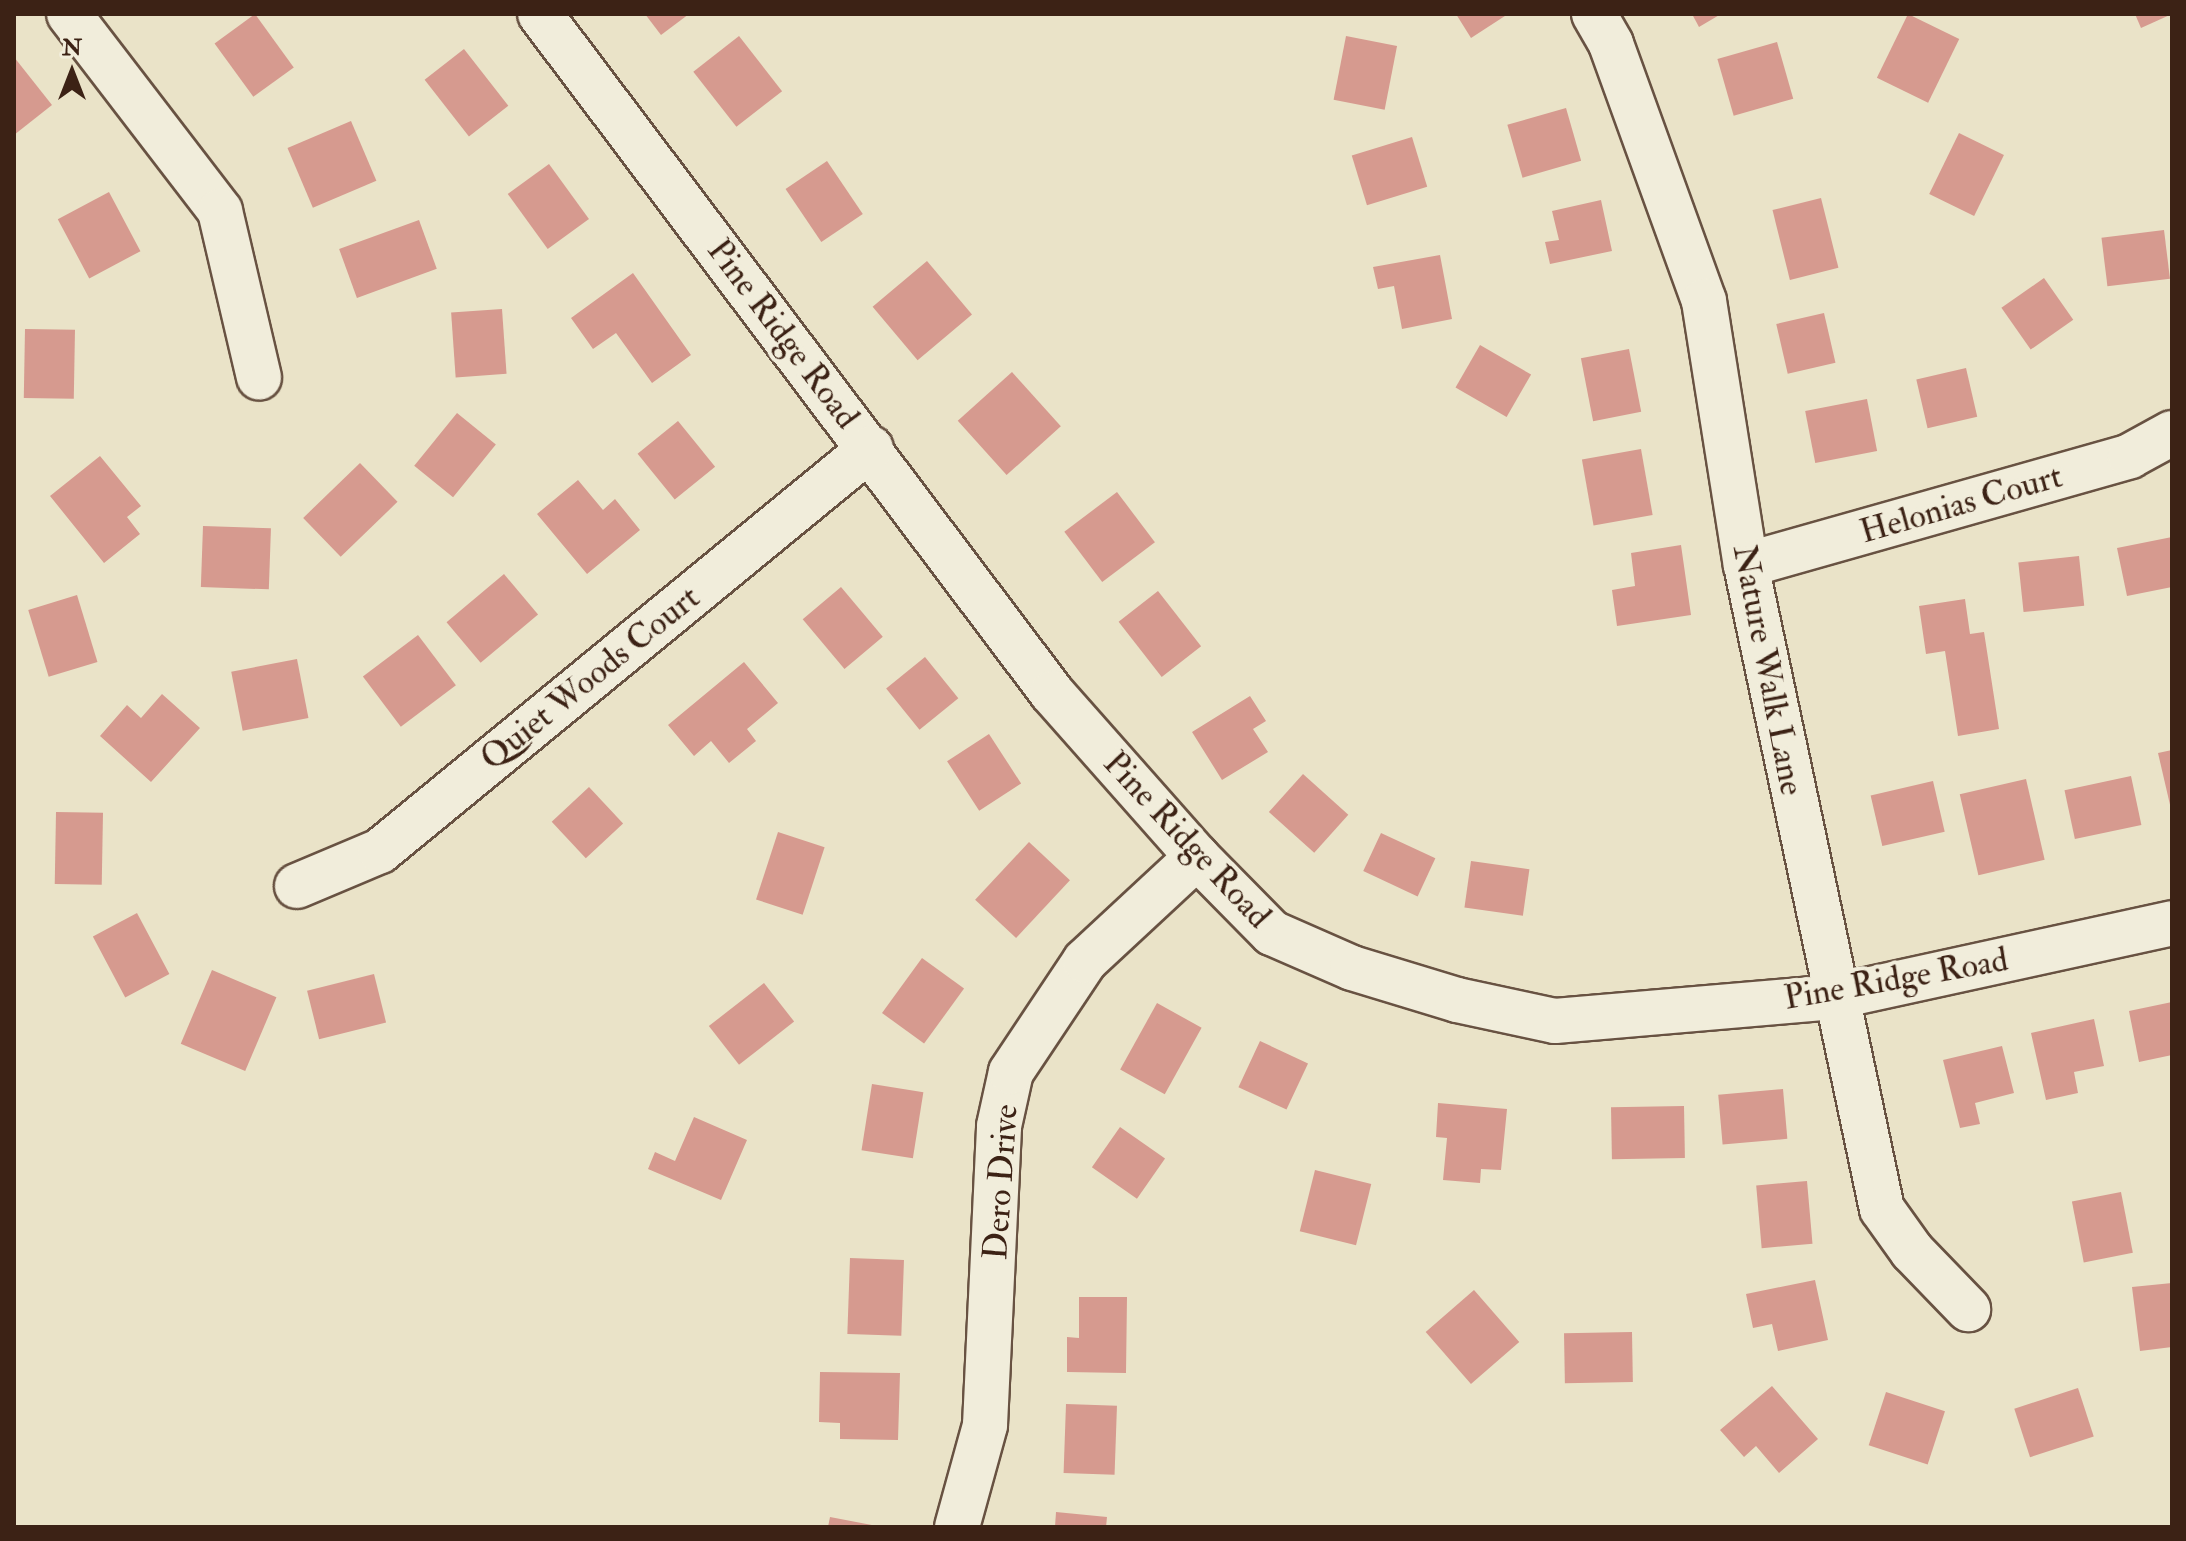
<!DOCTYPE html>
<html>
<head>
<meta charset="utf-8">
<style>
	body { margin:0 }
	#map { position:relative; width:2186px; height:1541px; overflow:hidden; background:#eae3c8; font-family:"IM FELL Double Pica",serif }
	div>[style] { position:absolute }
	.building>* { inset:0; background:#d69a8f; transform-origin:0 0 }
	.roads { filter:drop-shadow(2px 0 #685242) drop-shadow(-2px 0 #685242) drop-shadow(0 2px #685242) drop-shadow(0 -2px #685242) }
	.minor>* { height:44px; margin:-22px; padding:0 22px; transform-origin:22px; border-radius:22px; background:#f1eddb }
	span { translate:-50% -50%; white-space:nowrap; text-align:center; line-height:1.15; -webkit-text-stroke:8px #f1eddb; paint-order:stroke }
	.street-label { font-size:34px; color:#3c2215 }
	.frame { position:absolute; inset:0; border:16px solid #3c2215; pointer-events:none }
	.north { position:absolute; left:32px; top:32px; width:80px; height:80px; -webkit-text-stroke:6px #f1eddb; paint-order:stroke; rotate:0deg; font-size:22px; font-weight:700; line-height:32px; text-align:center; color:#3c2215 }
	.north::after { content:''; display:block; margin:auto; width:28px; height:36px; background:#3c2215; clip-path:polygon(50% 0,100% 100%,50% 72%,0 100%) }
</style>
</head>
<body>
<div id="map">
	<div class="building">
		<div style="left:255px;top:14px;width:66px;height:50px;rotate:54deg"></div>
		<div style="clip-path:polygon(645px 14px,689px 14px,661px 35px)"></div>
		<div style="clip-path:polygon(1456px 14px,1508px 14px,1471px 38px)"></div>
		<div style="clip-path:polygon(1692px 14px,1721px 14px,1699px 27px)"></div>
		<div style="left:1908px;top:14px;width:57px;height:71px;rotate:26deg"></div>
		<div style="clip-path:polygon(2135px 14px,2172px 14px,2141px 28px)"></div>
		<div style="left:739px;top:36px;width:70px;height:58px;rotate:52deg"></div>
		<div style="left:1346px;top:36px;width:52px;height:65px;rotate:11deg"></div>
		<div style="left:1777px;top:42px;width:59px;height:62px;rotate:74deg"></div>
		<div style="left:464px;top:49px;width:72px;height:50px;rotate:52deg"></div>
		<div style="clip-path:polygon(14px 57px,52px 105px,14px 135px)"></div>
		<div style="left:1566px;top:108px;width:55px;height:61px;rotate:74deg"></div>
		<div style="left:351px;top:121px;width:65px;height:69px;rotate:67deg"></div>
		<div style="left:1959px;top:133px;width:50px;height:68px;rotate:26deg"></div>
		<div style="left:1412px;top:137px;width:52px;height:63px;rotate:73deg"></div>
		<div style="left:827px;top:161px;width:64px;height:50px;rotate:56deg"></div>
		<div style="left:549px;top:164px;width:68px;height:51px;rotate:54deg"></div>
		<div style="left:109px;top:192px;width:67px;height:58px;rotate:62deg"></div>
		<div style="left:1821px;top:198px;width:72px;height:50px;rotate:76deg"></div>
		<div style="clip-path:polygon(1601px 200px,1612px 251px,1550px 264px,1545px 242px,1559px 240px,1552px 211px)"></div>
		<div style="left:419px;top:220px;width:52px;height:85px;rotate:70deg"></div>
		<div style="left:2164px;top:230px;width:49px;height:63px;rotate:83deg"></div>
		<div style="clip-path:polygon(1440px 255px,1452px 319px,1402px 329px,1394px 286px,1378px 289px,1373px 267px)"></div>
		<div style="left:927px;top:261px;width:70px;height:71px;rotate:50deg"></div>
		<div style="clip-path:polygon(633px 273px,691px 355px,652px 383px,616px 333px,593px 349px,571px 318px)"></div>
		<div style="left:2044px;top:278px;width:51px;height:52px;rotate:55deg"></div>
		<div style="left:502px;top:309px;width:65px;height:51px;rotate:86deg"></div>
		<div style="left:1824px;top:313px;width:51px;height:49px;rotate:77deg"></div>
		<div style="left:25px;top:329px;width:50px;height:69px;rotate:1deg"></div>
		<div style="left:1480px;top:345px;width:59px;height:49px;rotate:30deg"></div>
		<div style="left:1629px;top:349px;width:64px;height:49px;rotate:79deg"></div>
		<div style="left:1966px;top:368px;width:50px;height:51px;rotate:77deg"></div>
		<div style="left:1012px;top:372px;width:73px;height:73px;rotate:48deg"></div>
		<div style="left:1867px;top:399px;width:53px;height:63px;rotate:79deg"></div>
		<div style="left:457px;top:413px;width:50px;height:68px;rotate:39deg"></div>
		<div style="left:678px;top:421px;width:59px;height:52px;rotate:51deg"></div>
		<div style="left:1641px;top:449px;width:67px;height:60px;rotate:80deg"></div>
		<div style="clip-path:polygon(100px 456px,141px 506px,127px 517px,140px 534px,104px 563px,50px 496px)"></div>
		<div style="left:360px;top:463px;width:54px;height:79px;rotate:46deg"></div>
		<div style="clip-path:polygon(578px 480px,603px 510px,615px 499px,640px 530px,587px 574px,537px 514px)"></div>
		<div style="left:1117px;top:492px;width:63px;height:66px;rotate:53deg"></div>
		<div style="left:203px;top:526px;width:68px;height:61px;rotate:2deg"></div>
		<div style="clip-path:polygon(2172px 537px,2172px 587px,2127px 596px,2117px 548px)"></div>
		<div style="clip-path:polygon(1681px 545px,1691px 615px,1617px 626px,1612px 590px,1635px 586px,1631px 553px)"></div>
		<div style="left:2079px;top:556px;width:50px;height:61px;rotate:84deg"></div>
		<div style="left:504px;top:574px;width:53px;height:75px;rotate:50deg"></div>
		<div style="left:841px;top:587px;width:65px;height:50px;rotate:50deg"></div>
		<div style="left:1158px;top:591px;width:70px;height:50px;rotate:52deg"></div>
		<div style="left:77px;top:595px;width:70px;height:51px;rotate:73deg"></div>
		<div style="clip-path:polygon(1965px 599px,1970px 634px,1984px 632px,1999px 729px,1958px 736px,1945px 651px,1926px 654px,1919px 606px)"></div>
		<div style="left:418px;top:635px;width:63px;height:69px;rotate:53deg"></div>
		<div style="left:925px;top:657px;width:53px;height:50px;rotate:51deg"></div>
		<div style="left:297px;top:659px;width:60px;height:67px;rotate:79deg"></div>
		<div style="clip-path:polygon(744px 662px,778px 703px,747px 729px,756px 741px,729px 763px,711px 741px,694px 756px,668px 725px)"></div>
		<div style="clip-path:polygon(162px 694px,200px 728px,151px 782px,100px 736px,127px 705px,141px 718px)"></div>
		<div style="clip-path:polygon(1250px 696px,1266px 721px,1253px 729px,1268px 752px,1222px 780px,1192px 732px)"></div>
		<div style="left:989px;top:734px;width:59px;height:50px;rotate:57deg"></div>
		<div style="clip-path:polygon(2172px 750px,2172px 809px,2171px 809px,2158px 753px)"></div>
		<div style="left:1303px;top:774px;width:61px;height:51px;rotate:42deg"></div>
		<div style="left:2131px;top:776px;width:50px;height:68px;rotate:78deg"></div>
		<div style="left:2026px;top:779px;width:83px;height:68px;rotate:77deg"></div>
		<div style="left:1933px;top:781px;width:52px;height:64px;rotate:77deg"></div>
		<div style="left:589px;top:787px;width:50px;height:51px;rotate:47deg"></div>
		<div style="left:56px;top:812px;width:47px;height:72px;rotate:1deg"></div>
		<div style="left:778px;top:832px;width:49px;height:71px;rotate:18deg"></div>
		<div style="left:1381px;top:833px;width:60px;height:42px;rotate:25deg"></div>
		<div style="left:1029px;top:842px;width:56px;height:79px;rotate:43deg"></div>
		<div style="left:1471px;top:861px;width:59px;height:47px;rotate:8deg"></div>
		<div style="left:137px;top:913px;width:69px;height:50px;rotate:62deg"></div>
		<div style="left:922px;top:958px;width:52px;height:68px;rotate:36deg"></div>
		<div style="left:212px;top:970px;width:70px;height:80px;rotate:23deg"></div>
		<div style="left:374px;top:974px;width:50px;height:69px;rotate:76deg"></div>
		<div style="left:764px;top:983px;width:49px;height:70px;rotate:52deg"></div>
		<div style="clip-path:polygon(2172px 1002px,2172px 1055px,2139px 1062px,2129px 1011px)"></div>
		<div style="left:1157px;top:1003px;width:51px;height:76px;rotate:29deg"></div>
		<div style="clip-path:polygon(2094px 1019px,2104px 1066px,2074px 1072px,2078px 1093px,2046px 1100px,2031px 1033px)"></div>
		<div style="left:1260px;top:1041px;width:53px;height:51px;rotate:25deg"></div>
		<div style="clip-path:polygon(2002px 1046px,2014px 1093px,1975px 1103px,1980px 1124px,1960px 1128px,1943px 1060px)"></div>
		<div style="left:872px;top:1084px;width:52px;height:67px;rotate:9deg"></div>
		<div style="left:1783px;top:1089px;width:50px;height:65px;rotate:85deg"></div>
		<div style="clip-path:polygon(1438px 1103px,1507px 1109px,1501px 1170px,1481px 1169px,1480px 1183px,1443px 1180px,1447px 1138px,1436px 1137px)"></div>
		<div style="left:1684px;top:1106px;width:52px;height:73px;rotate:89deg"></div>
		<div style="clip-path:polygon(694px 1117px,747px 1140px,721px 1200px,648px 1169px,655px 1152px,675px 1161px)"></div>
		<div style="left:1120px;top:1127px;width:55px;height:49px;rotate:35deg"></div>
		<div style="left:1315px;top:1170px;width:58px;height:63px;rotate:14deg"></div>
		<div style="left:1807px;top:1181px;width:63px;height:51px;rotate:85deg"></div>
		<div style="left:2121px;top:1192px;width:62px;height:50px;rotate:79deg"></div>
		<div style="left:850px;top:1258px;width:54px;height:76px;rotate:2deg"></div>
		<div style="clip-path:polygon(1815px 1280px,1828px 1340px,1778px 1351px,1772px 1324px,1753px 1328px,1746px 1294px)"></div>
		<div style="clip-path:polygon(2172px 1283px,2172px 1347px,2140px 1351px,2132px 1287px)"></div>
		<div style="left:1474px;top:1290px;width:69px;height:64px;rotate:49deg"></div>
		<div style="clip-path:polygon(1079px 1297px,1127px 1297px,1126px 1373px,1067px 1372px,1067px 1337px,1079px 1338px)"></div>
		<div style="left:1632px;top:1332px;width:50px;height:68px;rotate:89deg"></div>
		<div style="clip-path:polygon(820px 1372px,900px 1373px,898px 1440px,840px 1439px,840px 1423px,819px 1422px)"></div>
		<div style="clip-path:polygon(1772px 1386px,1818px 1439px,1779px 1473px,1756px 1446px,1744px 1457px,1720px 1430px)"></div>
		<div style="left:2078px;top:1388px;width:51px;height:67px;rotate:72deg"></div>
		<div style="left:1886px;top:1392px;width:62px;height:56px;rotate:18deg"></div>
		<div style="left:1066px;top:1404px;width:51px;height:69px;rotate:2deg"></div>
		<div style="clip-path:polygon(1056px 1512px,1107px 1517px,1106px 1527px,1055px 1527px)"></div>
		<div style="clip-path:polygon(830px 1517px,877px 1526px,877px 1527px,828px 1527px)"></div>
	</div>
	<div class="roads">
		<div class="minor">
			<div style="left:69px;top:14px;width:248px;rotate:52.5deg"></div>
			<div style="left:220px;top:211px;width:171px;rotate:76.8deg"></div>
			<div style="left:540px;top:14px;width:850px;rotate:52.98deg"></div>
			<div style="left:1052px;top:693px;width:219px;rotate:48.5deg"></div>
			<div style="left:1197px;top:857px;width:107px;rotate:45.4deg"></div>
			<div style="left:1272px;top:933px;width:87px;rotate:23.6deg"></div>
			<div style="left:1352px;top:968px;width:110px;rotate:16.9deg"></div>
			<div style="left:1457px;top:1000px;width:100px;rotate:12.1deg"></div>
			<div style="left:1555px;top:1021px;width:280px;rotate:-4.9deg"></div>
			<div style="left:1834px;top:997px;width:346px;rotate:-12.3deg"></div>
			<div style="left:1594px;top:14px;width:34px;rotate:60deg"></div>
			<div style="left:1611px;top:44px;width:273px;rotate:70.1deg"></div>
			<div style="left:1704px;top:301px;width:267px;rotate:81deg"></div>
			<div style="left:1746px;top:565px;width:658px;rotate:78.08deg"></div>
			<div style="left:1882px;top:1209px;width:52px;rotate:54.5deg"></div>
			<div style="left:1912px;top:1251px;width:81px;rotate:46deg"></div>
			<div style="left:1746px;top:565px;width:399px;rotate:-15.8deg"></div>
			<div style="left:2130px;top:456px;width:48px;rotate:-28.7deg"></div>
			<div style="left:297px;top:886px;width:90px;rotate:-22.9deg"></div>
			<div style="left:380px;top:851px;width:635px;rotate:-39.38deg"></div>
			<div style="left:957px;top:1527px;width:106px;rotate:-74.6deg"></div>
			<div style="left:985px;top:1425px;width:299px;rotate:-87.3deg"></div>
			<div style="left:999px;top:1126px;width:55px;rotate:-77.5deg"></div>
			<div style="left:1011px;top:1072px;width:133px;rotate:-56.3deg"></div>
			<div style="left:1085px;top:961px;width:153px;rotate:-42.9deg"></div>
		</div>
	</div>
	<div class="street-label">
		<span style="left:783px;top:334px;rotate:53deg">Pine Ridge Road</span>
		<span style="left:1961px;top:504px;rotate:-16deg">Helonias Court</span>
		<span style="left:1768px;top:670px;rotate:79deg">Nature Walk Lane</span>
		<span style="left:590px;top:678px;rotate:-39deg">Quiet Woods Court</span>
		<span style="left:1187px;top:840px;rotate:47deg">Pine Ridge Road</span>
		<span style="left:1896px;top:979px;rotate:-10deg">Pine Ridge Road</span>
		<span style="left:1001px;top:1182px;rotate:-86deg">Dero Drive</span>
	</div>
	<div class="frame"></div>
	<div class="north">N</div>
</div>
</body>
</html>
